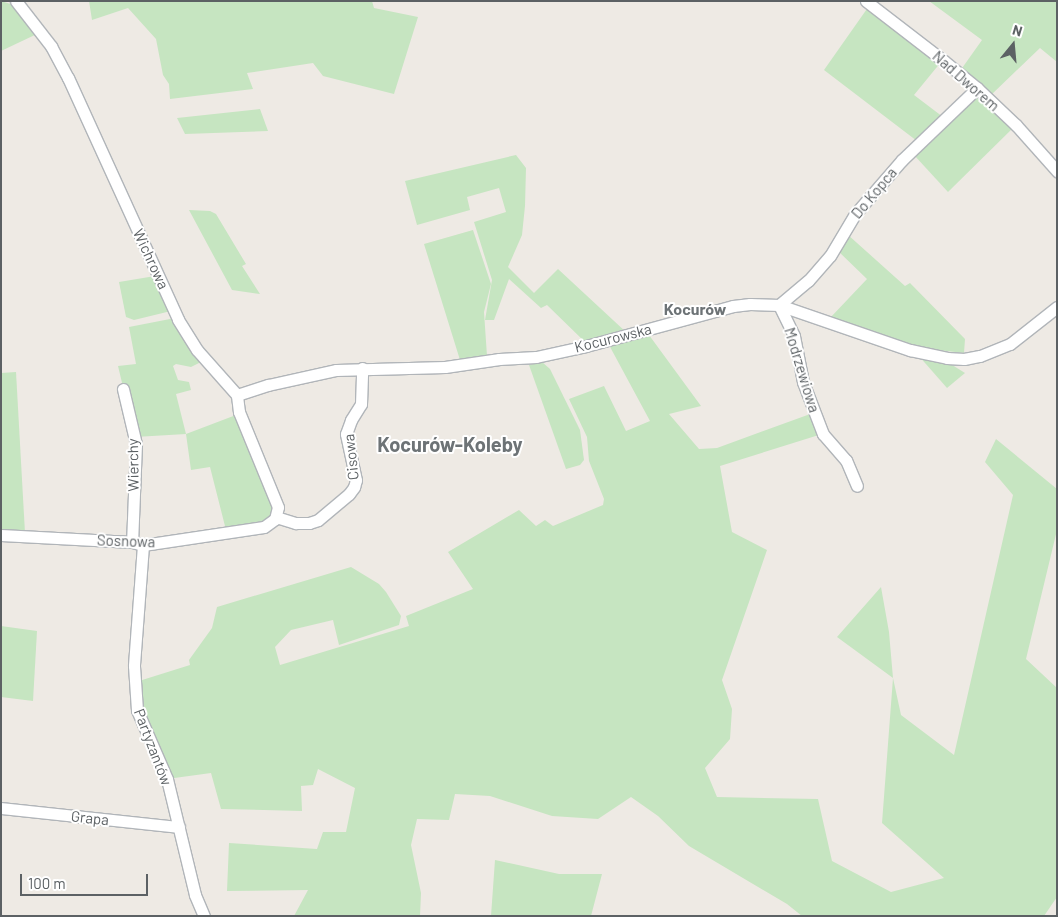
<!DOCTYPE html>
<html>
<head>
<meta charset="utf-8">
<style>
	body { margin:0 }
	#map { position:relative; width:1058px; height:917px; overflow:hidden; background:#eeeae4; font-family:Barlow,sans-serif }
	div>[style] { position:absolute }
	.green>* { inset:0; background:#c6e5c1 }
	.roads { filter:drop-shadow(1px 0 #b1b5b9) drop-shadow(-1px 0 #b1b5b9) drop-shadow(0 1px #b1b5b9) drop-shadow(0 -1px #b1b5b9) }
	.minor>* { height:11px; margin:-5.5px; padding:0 5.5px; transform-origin:5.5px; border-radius:5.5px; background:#fff }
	span { translate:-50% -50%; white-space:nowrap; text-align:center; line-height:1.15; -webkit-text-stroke:4px #fff; paint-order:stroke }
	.street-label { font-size:15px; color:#5c6164 }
	.neighbourhood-label { font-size:16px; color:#6d7376; font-weight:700 }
	.district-label { font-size:20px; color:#6d7376; font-weight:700 }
	.frame { position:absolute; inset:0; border:2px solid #5c6164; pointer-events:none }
	.north { position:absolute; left:988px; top:20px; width:50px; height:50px; -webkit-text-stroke:4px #fff; paint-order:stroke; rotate:17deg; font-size:14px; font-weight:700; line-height:20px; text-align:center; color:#5c6164 }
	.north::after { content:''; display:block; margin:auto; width:18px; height:22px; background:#5c6164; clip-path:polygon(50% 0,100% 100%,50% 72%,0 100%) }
	.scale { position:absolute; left:20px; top:874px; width:128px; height:22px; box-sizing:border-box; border:2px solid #5c6164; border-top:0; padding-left:6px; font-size:15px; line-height:18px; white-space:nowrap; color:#5c6164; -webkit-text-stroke:4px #fff; paint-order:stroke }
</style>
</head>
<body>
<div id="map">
	<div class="green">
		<div style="clip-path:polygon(1px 1px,17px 6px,39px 33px,1px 51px)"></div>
		<div style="clip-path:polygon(89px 1px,372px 1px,374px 8px,418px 17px,394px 94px,323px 76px,313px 63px,247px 73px,253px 89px,170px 99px,169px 84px,163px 75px,156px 39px,128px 8px,92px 20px)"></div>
		<div style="clip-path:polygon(929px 1px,1057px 1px,1057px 62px,1040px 48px,990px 96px,960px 71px,982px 40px)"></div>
		<div style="clip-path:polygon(869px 6px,941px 62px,914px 95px,943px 117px,917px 141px,824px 70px)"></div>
		<div style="clip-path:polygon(979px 95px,1015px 126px,948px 192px,914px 155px,972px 96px)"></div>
		<div style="clip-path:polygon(260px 109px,268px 131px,185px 134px,177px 118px)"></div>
		<div style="clip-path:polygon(516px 155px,526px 168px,525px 206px,522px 235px,508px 267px,534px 293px,558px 269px,627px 333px,586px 343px,547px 305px,541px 308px,509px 279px,494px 320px,485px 320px,492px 280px,474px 222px,506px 212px,499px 188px,467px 197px,470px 210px,417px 225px,405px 181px)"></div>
		<div style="clip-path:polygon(189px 210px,210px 211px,216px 214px,246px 264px,242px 266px,260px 294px,232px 290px)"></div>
		<div style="clip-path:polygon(473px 230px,491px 284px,484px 312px,487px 356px,460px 360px,424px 244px)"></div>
		<div style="clip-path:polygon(847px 234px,905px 286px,910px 283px,965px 339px,964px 353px,920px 348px,830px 318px,867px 279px,837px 250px)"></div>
		<div style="clip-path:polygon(155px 276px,171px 311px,134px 320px,126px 317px,119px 282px)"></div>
		<div style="clip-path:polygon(170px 319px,175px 319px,201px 362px,191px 367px,176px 364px,173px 366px,178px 380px,189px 382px,191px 390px,176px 394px,186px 434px,236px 415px,274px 501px,272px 515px,260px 524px,226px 530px,210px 467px,191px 470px,186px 434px,135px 437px,118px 366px,136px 364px,129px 327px)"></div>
		<div style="clip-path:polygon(649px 335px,701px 406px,669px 414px,699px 449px,717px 448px,813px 413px,822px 434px,720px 466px,732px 532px,767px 550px,722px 680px,732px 709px,730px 739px,705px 768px,717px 797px,818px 799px,832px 861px,891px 892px,944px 878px,882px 823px,893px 678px,837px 637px,881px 587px,889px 632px,893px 678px,901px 715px,954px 755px,1013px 495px,985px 462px,996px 439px,1057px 489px,1057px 530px,1026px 659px,1057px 688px,1057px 897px,1044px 916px,802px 916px,787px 904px,689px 846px,658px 816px,631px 797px,598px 819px,552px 816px,490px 796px,455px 794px,449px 820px,417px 819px,411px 845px,421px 893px,420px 916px,294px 916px,308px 890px,227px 891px,229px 843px,317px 849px,323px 832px,346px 832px,355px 788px,318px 769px,313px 785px,301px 786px,302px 811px,221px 809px,211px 773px,167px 779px,141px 715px,139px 681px,190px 665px,189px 660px,212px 628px,217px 607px,351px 567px,379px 584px,386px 592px,401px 616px,399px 625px,339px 645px,333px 620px,291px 630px,275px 647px,280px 665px,409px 626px,406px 616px,473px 589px,448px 552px,519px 510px,536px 526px,545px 520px,553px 526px,603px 505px,604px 499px,589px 461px,587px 437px,569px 399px,604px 386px,626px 431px,650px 421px,609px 345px)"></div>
		<div style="clip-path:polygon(918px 355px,949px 363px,965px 373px,947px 388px)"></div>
		<div style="clip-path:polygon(542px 362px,550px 369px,580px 430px,584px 460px,580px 465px,566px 469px,529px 365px)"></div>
		<div style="clip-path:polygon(16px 372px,25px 533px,1px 533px,1px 373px)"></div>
		<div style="clip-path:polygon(1px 626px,37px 631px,33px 701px,1px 697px)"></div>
		<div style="clip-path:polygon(495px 860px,559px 874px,602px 874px,591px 916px,491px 916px)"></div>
	</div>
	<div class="roads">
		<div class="minor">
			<div style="left:866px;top:1px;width:98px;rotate:37.6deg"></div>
			<div style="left:944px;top:61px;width:43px;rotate:39.3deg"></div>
			<div style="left:977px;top:88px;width:54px;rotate:43.5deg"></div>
			<div style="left:1016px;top:125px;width:62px;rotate:48.3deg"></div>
			<div style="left:779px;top:305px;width:38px;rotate:-40deg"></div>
			<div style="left:808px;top:281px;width:33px;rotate:-49deg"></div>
			<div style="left:830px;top:256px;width:49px;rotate:-59.2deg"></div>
			<div style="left:855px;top:214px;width:72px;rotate:-49deg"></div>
			<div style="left:902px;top:160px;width:104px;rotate:-43.8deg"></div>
			<div style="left:779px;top:305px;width:34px;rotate:64deg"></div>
			<div style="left:794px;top:336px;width:47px;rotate:78.9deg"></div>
			<div style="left:803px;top:382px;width:56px;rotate:69deg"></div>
			<div style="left:823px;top:434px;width:35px;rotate:49deg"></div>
			<div style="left:846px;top:460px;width:28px;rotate:67deg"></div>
			<div style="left:123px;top:389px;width:57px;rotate:76.7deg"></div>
			<div style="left:136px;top:444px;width:98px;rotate:92.3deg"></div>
			<div style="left:237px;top:395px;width:33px;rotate:-18deg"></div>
			<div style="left:268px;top:385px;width:70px;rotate:-12.4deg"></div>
			<div style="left:336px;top:370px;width:109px;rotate:-1.6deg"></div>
			<div style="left:445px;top:367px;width:55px;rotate:-8.4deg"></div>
			<div style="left:499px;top:359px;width:37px;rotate:-3deg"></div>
			<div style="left:536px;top:357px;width:51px;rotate:-12.4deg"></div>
			<div style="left:586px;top:346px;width:152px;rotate:-15.2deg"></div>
			<div style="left:733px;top:306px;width:17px;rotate:-7deg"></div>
			<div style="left:750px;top:304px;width:29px;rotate:2deg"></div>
			<div style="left:779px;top:305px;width:139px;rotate:19deg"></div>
			<div style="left:910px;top:350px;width:38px;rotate:12deg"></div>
			<div style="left:947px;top:358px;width:17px;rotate:3deg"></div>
			<div style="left:964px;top:359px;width:16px;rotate:-11deg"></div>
			<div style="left:980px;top:356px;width:32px;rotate:-22deg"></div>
			<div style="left:1010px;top:344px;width:60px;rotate:-38.2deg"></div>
			<div style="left:276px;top:517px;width:21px;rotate:17deg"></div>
			<div style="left:296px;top:523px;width:13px"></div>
			<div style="left:309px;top:523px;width:9px;rotate:-18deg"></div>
			<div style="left:318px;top:520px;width:40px;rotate:-40deg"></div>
			<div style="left:349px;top:494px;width:9px;rotate:-54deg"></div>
			<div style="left:354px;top:487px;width:7px;rotate:-74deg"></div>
			<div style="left:356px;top:480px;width:47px;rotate:-102.3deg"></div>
			<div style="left:346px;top:434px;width:15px;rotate:-70deg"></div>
			<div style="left:351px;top:420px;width:19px;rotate:-58deg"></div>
			<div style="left:361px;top:404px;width:36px;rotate:-88deg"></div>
			<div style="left:1px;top:535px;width:131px;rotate:3.1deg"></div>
			<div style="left:132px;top:542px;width:11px;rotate:15deg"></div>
			<div style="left:143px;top:545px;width:122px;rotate:-8.5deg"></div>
			<div style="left:264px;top:527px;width:14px;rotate:-36deg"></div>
			<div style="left:275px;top:519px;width:12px;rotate:-76deg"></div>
			<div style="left:278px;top:507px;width:103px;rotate:-112.3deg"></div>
			<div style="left:239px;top:412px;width:17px;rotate:-97deg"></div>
			<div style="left:237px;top:395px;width:60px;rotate:-131.6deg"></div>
			<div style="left:197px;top:350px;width:36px;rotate:-122deg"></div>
			<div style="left:178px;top:319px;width:265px;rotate:-114.5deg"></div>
			<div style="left:68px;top:78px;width:36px;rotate:-118deg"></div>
			<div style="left:51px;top:46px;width:57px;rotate:-127.9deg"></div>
			<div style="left:143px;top:545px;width:121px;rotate:94.3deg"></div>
			<div style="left:134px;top:666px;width:44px;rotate:86.1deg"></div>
			<div style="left:137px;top:710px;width:75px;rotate:66.5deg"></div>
			<div style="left:167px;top:779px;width:119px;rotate:76.4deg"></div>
			<div style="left:195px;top:895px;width:23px;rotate:67deg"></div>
			<div style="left:1px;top:808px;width:179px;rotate:6.1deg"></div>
		</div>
	</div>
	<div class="street-label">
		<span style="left:966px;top:81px;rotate:41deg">Nad Dworem</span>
		<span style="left:874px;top:193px;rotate:-50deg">Do Kopca</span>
		<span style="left:151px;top:259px;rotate:65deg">Wichrowa</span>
		<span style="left:613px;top:338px;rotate:-14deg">Kocurowska</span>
		<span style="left:802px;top:370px;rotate:73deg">Modrzewiowa</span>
		<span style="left:351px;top:457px;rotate:-96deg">Cisowa</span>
		<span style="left:133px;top:465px;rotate:-91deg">Wierchy</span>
		<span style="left:126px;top:541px;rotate:2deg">Sosnowa</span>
		<span style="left:153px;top:747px;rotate:69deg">Partyzantów</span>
		<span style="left:90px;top:818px;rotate:6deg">Grapa</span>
	</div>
	<div class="neighbourhood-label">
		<span style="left:695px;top:309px">Kocurów</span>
	</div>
	<div class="district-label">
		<span style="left:450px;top:444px">Kocurów-Koleby</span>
	</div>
	<div class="frame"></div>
	<div class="north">N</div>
	<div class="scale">100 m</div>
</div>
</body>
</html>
